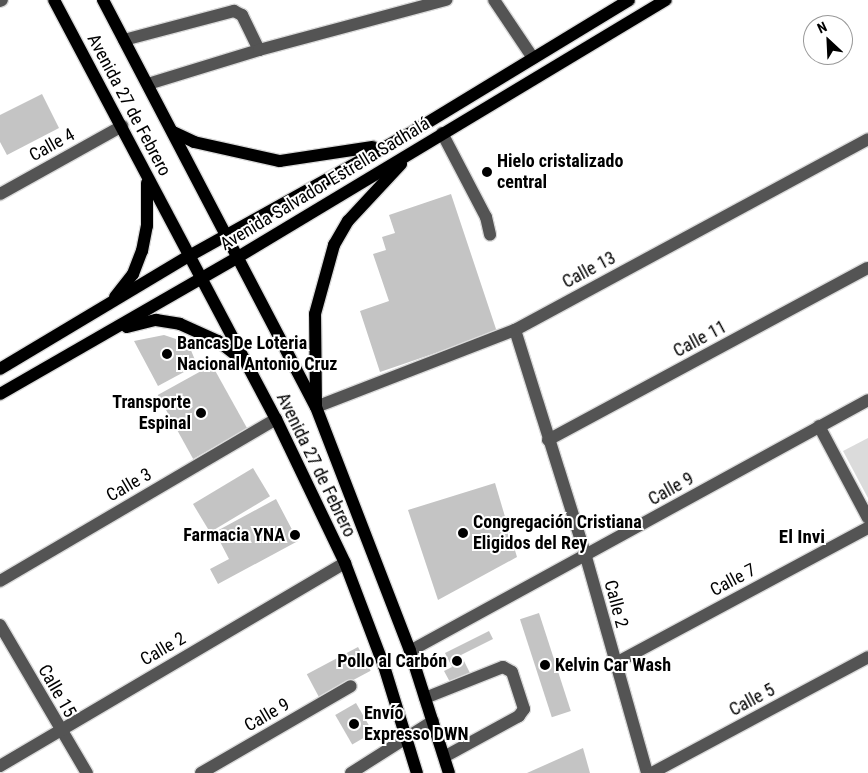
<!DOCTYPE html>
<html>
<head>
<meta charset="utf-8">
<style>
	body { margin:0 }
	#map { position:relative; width:868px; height:773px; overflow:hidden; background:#fff; font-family:"Roboto Condensed",sans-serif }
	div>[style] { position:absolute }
	.green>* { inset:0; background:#dbdbdb }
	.building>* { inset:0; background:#c4c4c4; transform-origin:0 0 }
	.roads { filter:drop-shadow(1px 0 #dbdbdb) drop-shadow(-1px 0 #dbdbdb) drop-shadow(0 1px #dbdbdb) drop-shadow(0 -1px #dbdbdb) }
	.minor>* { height:12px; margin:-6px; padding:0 6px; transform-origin:6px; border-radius:6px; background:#545454 }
	.major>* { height:12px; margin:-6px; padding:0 6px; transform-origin:6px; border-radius:6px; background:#000 }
	.dots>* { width:14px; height:14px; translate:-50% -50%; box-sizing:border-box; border:2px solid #fff; border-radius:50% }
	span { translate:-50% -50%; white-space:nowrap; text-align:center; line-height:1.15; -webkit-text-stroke:4px #fff; paint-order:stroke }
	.street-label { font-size:18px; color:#000 }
	.poi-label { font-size:18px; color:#000; font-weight:700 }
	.left { translate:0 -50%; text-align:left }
	.right { translate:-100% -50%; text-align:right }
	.neighbourhood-label { font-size:19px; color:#000; font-weight:700 }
	.north { position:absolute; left:803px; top:15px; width:50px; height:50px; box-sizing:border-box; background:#fff; border:1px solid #999; border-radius:50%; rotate:335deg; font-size:14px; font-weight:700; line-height:20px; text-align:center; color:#000 }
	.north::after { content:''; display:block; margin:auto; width:18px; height:22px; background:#000; clip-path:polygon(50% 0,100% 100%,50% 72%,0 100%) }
</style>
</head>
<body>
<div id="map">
	<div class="green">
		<div style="clip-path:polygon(868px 438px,868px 498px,843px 451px)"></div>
	</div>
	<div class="building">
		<div style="clip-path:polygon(42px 94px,59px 128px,7px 155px,0 142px,0 115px)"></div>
		<div style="clip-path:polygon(451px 194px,497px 332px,380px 372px,360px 311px,389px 301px,373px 254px,386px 250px,382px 237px,395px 233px,389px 215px)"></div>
		<div style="clip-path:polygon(164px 335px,188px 343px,197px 365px,158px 386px,134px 341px)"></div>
		<div style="left:212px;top:365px;width:73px;height:62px;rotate:61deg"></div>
		<div style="left:253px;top:468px;width:33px;height:70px;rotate:59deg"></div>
		<div style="clip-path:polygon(495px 483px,517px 557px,438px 600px,408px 510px)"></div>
		<div style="clip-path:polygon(276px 499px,298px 541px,218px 584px,210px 569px,229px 559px,215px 532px)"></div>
		<div style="left:539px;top:613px;width:103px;height:20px;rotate:72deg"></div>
		<div style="clip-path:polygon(489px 631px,493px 639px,461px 655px,471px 675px,451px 684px,444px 671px,452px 667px,445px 653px)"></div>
		<div style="left:358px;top:647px;width:27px;height:58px;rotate:62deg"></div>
		<div style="left:356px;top:703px;width:34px;height:24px;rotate:60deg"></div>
		<div style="clip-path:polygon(583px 748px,590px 773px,527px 773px)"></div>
	</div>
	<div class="roads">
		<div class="minor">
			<div style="left:494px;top:0;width:70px;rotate:56.1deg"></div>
			<div style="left:0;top:1px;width:2px;rotate:-27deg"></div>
			<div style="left:124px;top:40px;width:114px;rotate:-14.8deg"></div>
			<div style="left:234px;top:11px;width:9px;rotate:27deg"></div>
			<div style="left:242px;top:15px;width:39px;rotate:64deg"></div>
			<div style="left:148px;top:84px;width:116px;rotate:-17deg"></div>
			<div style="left:259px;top:50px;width:194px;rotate:-15deg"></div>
			<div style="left:442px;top:133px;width:95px;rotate:62.4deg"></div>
			<div style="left:486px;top:217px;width:18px;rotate:77deg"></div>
			<div style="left:0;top:194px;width:140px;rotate:-29.1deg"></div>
			<div style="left:515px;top:330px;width:238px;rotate:72.6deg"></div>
			<div style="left:586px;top:557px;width:224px;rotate:74.2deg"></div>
			<div style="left:316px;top:407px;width:213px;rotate:-21.2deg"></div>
			<div style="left:515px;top:330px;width:401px;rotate:-28.4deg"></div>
			<div style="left:819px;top:426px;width:104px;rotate:62deg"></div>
			<div style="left:548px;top:440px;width:363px;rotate:-28.3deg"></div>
			<div style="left:0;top:581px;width:320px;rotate:-30.4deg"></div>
			<div style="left:0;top:625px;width:172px;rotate:59.6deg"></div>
			<div style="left:410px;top:651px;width:522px;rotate:-28.72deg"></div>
			<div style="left:614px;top:664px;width:288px;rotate:-28.2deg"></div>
			<div style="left:425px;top:698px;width:84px;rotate:-21.7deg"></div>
			<div style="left:503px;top:667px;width:10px;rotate:29deg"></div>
			<div style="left:512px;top:672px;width:39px;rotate:72deg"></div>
			<div style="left:524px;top:709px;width:9px;rotate:126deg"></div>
			<div style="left:519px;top:716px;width:85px;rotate:151.3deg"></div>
			<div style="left:0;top:766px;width:400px;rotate:-30.5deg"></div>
			<div style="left:201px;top:773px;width:173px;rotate:-30.1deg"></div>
			<div style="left:351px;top:773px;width:97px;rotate:-32.4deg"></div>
			<div style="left:652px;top:773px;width:245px;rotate:-28.2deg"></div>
		</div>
		<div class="major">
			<div style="left:54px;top:0;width:474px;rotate:62.1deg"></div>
			<div style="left:276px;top:419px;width:160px;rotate:64.4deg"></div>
			<div style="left:345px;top:563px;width:110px;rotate:69.3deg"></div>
			<div style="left:384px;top:666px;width:112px;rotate:72.9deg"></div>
			<div style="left:103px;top:0;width:459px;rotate:62.4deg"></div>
			<div style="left:316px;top:407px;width:261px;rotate:68.9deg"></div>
			<div style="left:410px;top:651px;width:128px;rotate:72.3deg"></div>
			<div style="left:173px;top:132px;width:23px;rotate:25deg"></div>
			<div style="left:194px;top:142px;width:88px;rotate:12.5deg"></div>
			<div style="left:280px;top:161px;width:94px;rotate:-8.6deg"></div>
			<div style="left:115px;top:297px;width:29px;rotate:-52deg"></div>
			<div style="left:133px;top:274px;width:25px;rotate:-69deg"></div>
			<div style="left:142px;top:251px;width:25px;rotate:-79deg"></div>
			<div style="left:147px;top:226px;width:43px;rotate:-90deg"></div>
			<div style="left:127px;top:327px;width:30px;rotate:-14deg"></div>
			<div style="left:156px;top:320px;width:24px;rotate:9deg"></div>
			<div style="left:180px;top:324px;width:42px;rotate:24.1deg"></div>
			<div style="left:218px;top:341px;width:29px;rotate:38deg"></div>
			<div style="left:0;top:369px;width:220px;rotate:-30.9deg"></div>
			<div style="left:189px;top:256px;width:261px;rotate:-29.1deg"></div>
			<div style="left:417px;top:129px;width:248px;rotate:-31.3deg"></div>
			<div style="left:0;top:394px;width:275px;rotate:-29.9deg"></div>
			<div style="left:238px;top:257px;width:499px;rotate:-31deg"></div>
			<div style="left:316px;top:405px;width:91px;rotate:-90.6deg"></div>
			<div style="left:315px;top:314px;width:72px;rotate:-74.6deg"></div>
			<div style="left:334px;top:245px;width:28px;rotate:-60deg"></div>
			<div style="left:348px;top:221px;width:78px;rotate:-47.1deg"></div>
		</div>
	</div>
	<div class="dots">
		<div style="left:487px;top:172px;background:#000"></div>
		<div style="left:167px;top:354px;background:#000"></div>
		<div style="left:201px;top:413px;background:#000"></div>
		<div style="left:463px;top:533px;background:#000"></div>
		<div style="left:295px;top:535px;background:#000"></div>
		<div style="left:457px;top:661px;background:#000"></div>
		<div style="left:545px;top:665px;background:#000"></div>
		<div style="left:354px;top:724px;background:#000"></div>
	</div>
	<div class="street-label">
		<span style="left:129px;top:105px;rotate:62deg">Avenida 27 de Febrero</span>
		<span style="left:52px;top:145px;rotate:-29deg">Calle 4</span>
		<span style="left:325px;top:184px;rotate:-31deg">Avenida Salvador Estrella Sadhalá</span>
		<span style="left:589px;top:270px;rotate:-28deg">Calle 13</span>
		<span style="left:700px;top:339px;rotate:-28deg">Calle 11</span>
		<span style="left:316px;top:465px;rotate:64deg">Avenida 27 de Febrero</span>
		<span style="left:129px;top:485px;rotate:-30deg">Calle 3</span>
		<span style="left:671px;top:489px;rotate:-29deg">Calle 9</span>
		<span style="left:733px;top:580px;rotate:-28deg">Calle 7</span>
		<span style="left:616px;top:604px;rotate:75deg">Calle 2</span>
		<span style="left:163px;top:649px;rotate:-30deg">Calle 2</span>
		<span style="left:57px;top:691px;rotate:60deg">Calle 15</span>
		<span style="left:752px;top:700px;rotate:-28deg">Calle 5</span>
		<span style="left:267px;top:715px;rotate:-30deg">Calle 9</span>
	</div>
	<div class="poi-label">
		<span class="left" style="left:497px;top:172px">Hielo cristalizado<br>central</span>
		<span class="left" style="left:177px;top:354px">Bancas De Loteria<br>Nacional Antonio Cruz</span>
		<span class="right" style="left:191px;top:413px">Transporte<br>Espinal</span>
		<span class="left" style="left:473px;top:533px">Congregación Cristiana<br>Eligidos del Rey</span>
		<span class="right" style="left:285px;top:535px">Farmacia YNA</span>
		<span class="right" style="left:447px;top:661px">Pollo al Carbón</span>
		<span class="left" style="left:555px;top:665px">Kelvin Car Wash</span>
		<span class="left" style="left:364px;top:724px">Envío<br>Expresso DWN</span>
	</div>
	<div class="neighbourhood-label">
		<span style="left:802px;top:537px">El Invi</span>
	</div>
	<div class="north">N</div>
</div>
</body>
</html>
